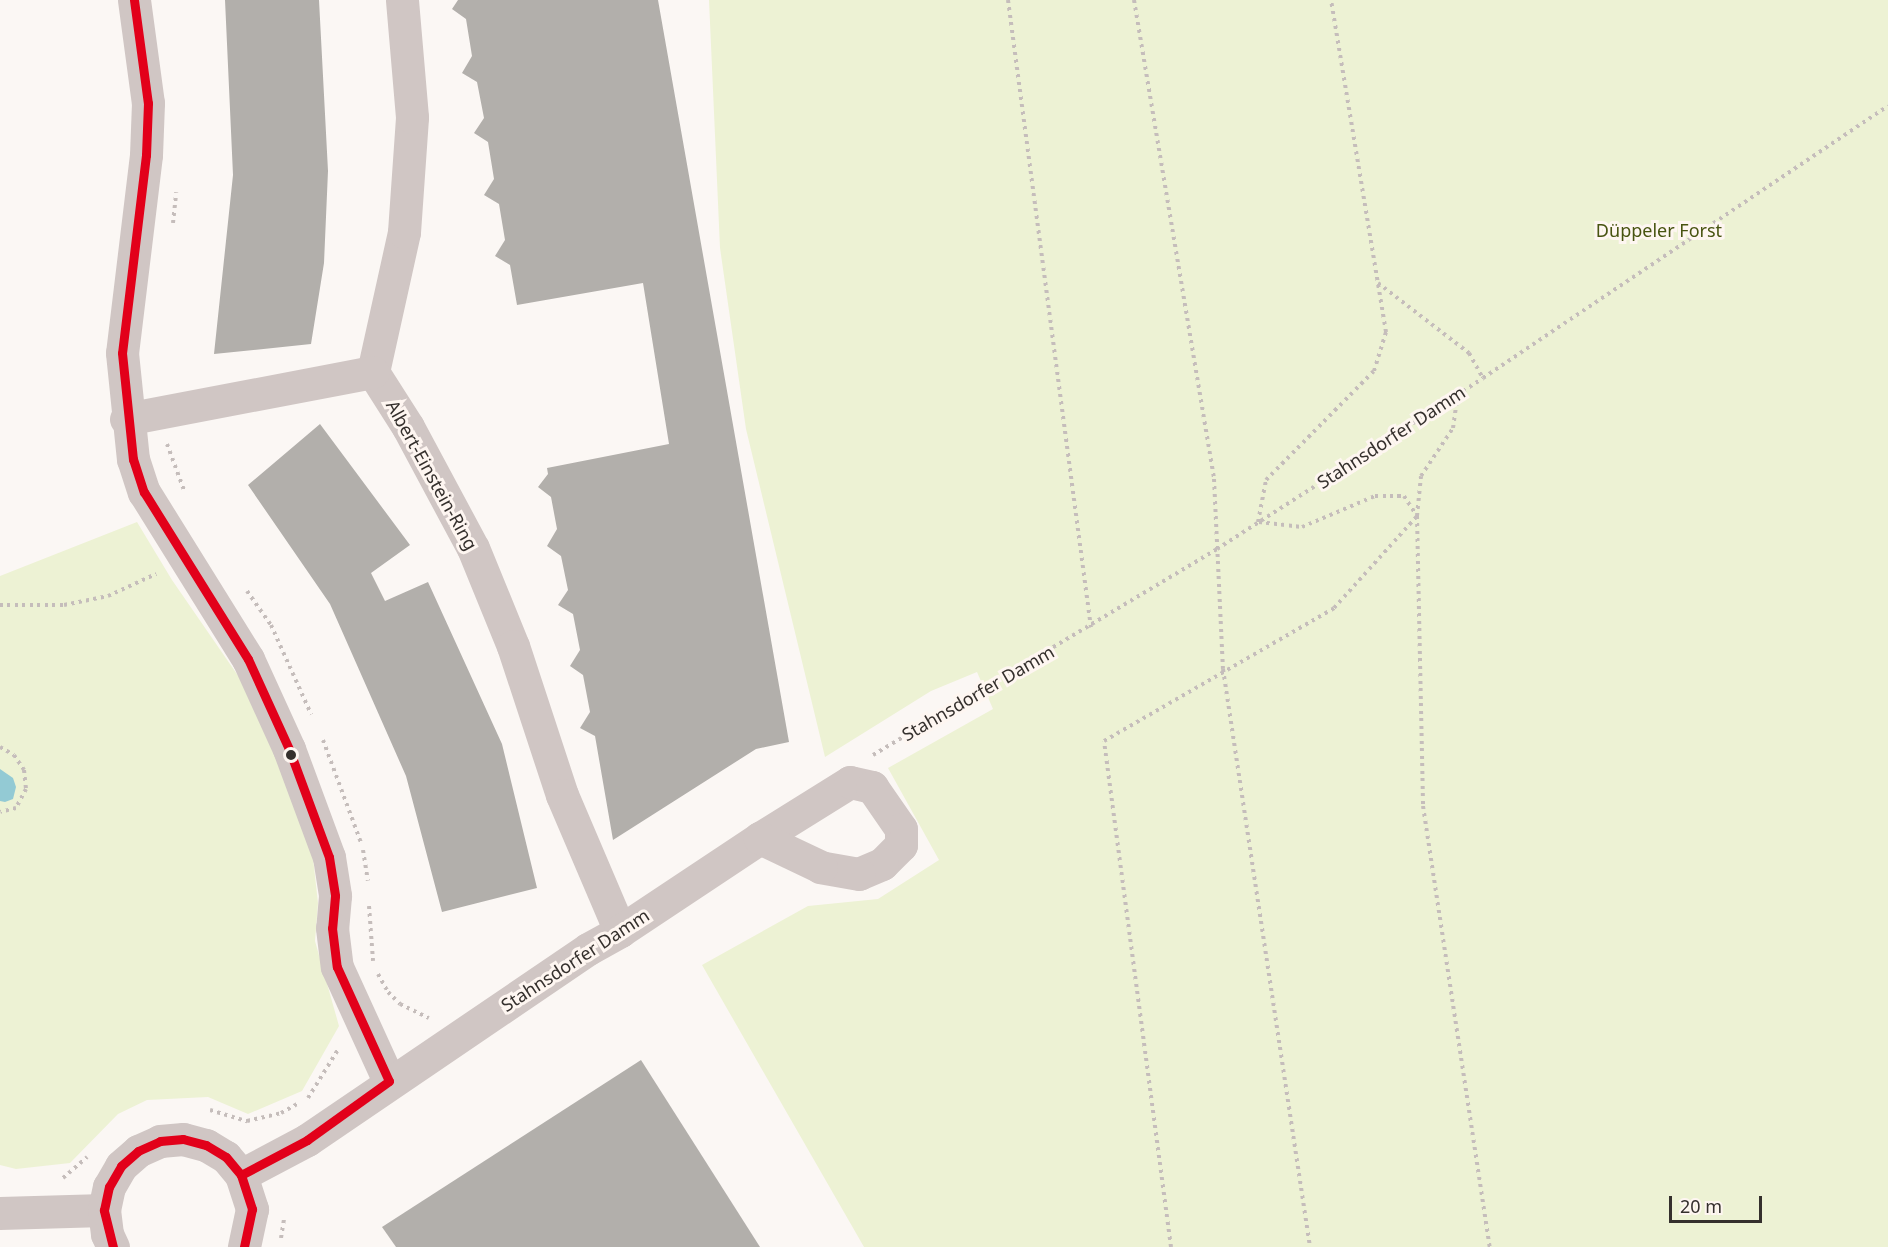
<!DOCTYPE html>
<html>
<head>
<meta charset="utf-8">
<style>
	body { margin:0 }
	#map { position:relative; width:1888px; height:1247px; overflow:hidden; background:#fbf7f4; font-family:"Noto Sans",sans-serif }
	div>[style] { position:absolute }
	.green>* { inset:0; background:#edf2d4 }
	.water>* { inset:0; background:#93cad4 }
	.building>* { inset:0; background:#b2afab }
	.path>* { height:4px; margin-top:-2px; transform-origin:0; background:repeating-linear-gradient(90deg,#c5bdbb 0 3px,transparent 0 7.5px) }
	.minor>* { height:33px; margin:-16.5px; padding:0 16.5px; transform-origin:16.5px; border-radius:16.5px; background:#d0c6c4 }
	.bus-1>* { height:9px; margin:-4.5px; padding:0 4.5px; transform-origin:4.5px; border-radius:4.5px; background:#e2001a }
	.dots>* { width:16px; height:16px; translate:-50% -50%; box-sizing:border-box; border:3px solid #fef6f1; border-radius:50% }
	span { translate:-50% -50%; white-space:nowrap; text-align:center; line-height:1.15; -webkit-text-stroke:6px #fef6f1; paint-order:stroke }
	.park-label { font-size:18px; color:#485411 }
	.street-label { font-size:18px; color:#35302d }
	.scale { position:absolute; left:1669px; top:1196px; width:93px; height:27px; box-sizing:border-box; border:3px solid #35302d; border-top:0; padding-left:8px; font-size:18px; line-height:21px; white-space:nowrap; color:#35302d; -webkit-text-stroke:4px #fef6f1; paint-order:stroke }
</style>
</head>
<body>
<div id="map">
	<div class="green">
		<div style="clip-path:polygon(709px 0,1888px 0,1888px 1247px,864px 1247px,702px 965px,808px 906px,878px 899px,939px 860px,888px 768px,993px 709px,977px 672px,931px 691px,825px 757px,746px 429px,720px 248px)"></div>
		<div style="clip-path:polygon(137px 522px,172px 580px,241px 680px,277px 760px,313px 858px,318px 903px,315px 941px,339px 1026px,302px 1091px,248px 1114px,208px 1097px,147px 1100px,118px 1114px,70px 1163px,16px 1169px,0 1165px,0 576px)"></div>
	</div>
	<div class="water">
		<div style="clip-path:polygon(0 769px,13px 778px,16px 787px,13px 799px,5px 802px,0 801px)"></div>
	</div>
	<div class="building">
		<div style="clip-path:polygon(225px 0,319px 0,328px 171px,324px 263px,311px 344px,214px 354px,233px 175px)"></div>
		<div style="clip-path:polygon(458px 0,658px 0,789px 742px,756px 749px,613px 840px,595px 736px,580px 728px,590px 712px,583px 675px,570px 666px,580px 650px,573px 614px,558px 605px,568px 590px,561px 556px,547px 546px,557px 529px,551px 497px,538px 487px,548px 474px,547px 468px,669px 444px,643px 283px,517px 305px,510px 265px,495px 256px,505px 240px,499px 204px,484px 195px,494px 179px,488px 142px,474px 133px,484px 118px,477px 82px,462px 73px,472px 56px,466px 19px,452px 9px)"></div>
		<div style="clip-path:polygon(320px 424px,410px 545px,371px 573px,385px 601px,428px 582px,502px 744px,537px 888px,442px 912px,406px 776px,330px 604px,248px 485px)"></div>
		<div style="clip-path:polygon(641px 1060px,760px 1247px,396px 1247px,382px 1227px)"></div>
	</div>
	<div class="path">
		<div style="left:1008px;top:0;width:633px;rotate:82.47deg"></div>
		<div style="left:1134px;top:0;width:486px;rotate:80.5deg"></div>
		<div style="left:1214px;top:479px;width:190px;rotate:87.3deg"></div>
		<div style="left:1223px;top:669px;width:585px;rotate:81.44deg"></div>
		<div style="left:173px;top:223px;width:31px;rotate:-84deg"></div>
		<div style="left:1378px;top:283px;width:115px;rotate:37.6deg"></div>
		<div style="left:1469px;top:353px;width:29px;rotate:61deg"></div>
		<div style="left:167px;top:444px;width:52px;rotate:69.8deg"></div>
		<div style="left:1258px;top:522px;width:43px;rotate:-79.2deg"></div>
		<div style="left:1266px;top:480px;width:153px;rotate:-45.3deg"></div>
		<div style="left:1374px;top:371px;width:41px;rotate:-72.9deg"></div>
		<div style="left:1386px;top:332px;width:337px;rotate:-99.4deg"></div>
		<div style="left:1259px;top:522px;width:43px;rotate:6.6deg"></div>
		<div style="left:1302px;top:527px;width:79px;rotate:-23deg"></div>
		<div style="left:1375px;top:496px;width:29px"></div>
		<div style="left:1404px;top:496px;width:24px;rotate:57deg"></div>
		<div style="left:1417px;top:516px;width:290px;rotate:88.8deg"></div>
		<div style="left:1423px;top:806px;width:446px;rotate:81.4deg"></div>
		<div style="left:247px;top:591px;width:42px;rotate:54.8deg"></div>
		<div style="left:271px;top:625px;width:98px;rotate:65.8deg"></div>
		<div style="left:0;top:605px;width:64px"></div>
		<div style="left:64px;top:605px;width:45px;rotate:-11.6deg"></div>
		<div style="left:108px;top:596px;width:53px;rotate:-24.6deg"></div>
		<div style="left:323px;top:740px;width:110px;rotate:69.7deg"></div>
		<div style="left:0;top:747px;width:16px;rotate:30deg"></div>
		<div style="left:14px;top:755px;width:18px;rotate:56deg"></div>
		<div style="left:24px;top:770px;width:19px;rotate:84deg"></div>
		<div style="left:26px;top:789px;width:21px;rotate:118deg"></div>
		<div style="left:16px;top:808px;width:16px;rotate:166deg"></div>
		<div style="left:873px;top:755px;width:401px;rotate:-30.9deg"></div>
		<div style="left:1217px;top:549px;width:316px;rotate:-32.7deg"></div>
		<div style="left:1483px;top:378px;width:488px;rotate:-33.9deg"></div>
		<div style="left:363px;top:850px;width:31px;rotate:81deg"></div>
		<div style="left:369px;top:906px;width:55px;rotate:85.8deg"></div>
		<div style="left:378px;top:974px;width:21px;rotate:61deg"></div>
		<div style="left:388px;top:992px;width:17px;rotate:45deg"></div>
		<div style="left:400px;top:1004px;width:32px;rotate:26deg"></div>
		<div style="left:308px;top:1098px;width:59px;rotate:-58.2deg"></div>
		<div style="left:210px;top:1110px;width:39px;rotate:17deg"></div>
		<div style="left:247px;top:1121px;width:35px;rotate:-13deg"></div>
		<div style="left:281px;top:1113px;width:21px;rotate:-29deg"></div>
		<div style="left:63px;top:1178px;width:32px;rotate:-41deg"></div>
		<div style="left:281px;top:1238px;width:19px;rotate:-81deg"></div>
		<div style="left:1171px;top:1247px;width:510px;rotate:-97.54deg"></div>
		<div style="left:1104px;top:741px;width:266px;rotate:-30deg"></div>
		<div style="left:1334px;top:608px;width:124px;rotate:-47.9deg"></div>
		<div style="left:1417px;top:516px;width:40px;rotate:-84.3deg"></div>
		<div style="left:1421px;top:476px;width:58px;rotate:-56.3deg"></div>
		<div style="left:1453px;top:428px;width:34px;rotate:-82deg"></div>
	</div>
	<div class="minor">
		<div style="left:134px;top:0;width:104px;rotate:82.3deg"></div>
		<div style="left:148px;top:103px;width:52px;rotate:92.2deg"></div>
		<div style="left:146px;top:155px;width:199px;rotate:96.9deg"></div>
		<div style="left:122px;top:353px;width:107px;rotate:84.1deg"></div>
		<div style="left:133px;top:459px;width:35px;rotate:72deg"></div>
		<div style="left:144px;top:492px;width:197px;rotate:58.1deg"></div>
		<div style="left:248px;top:659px;width:99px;rotate:65.5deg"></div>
		<div style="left:289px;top:749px;width:115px;rotate:69.7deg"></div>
		<div style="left:329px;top:857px;width:39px;rotate:81deg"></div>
		<div style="left:335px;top:896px;width:32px;rotate:95deg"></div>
		<div style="left:332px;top:928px;width:39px;rotate:83deg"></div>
		<div style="left:337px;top:967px;width:125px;rotate:65.5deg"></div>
		<div style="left:373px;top:372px;width:65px;rotate:57.5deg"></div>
		<div style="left:408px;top:427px;width:137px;rotate:61.8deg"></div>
		<div style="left:473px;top:548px;width:106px;rotate:67.8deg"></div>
		<div style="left:513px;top:646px;width:157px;rotate:71.8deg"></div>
		<div style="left:562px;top:795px;width:148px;rotate:66.9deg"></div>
		<div style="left:373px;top:372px;width:143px;rotate:-77.5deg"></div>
		<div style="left:404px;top:232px;width:115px;rotate:-86deg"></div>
		<div style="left:412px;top:117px;width:117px;rotate:-94.9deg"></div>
		<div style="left:126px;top:419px;width:251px;rotate:-10.8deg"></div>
		<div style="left:241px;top:1175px;width:75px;rotate:-27.9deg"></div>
		<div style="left:307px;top:1140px;width:340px;rotate:-34.2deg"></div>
		<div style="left:588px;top:949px;width:37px;rotate:-29deg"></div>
		<div style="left:620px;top:931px;width:168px;rotate:-33.6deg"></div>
		<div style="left:760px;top:838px;width:106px;rotate:-31.9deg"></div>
		<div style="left:850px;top:782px;width:23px;rotate:13deg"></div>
		<div style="left:872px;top:787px;width:51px;rotate:55.4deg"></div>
		<div style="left:901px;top:829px;width:16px;rotate:90deg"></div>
		<div style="left:901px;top:845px;width:27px;rotate:135deg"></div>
		<div style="left:882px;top:864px;width:25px;rotate:157deg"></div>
		<div style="left:859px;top:874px;width:39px;rotate:-170deg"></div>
		<div style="left:821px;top:867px;width:68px;rotate:-154.6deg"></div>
		<div style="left:0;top:1213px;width:104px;rotate:-1.7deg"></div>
		<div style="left:113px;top:1247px;width:14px;rotate:-115deg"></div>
		<div style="left:107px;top:1234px;width:24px;rotate:-97deg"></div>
		<div style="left:104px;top:1210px;width:24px;rotate:-78deg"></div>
		<div style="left:109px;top:1187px;width:24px;rotate:-60deg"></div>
		<div style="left:121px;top:1166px;width:23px;rotate:-41deg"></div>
		<div style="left:138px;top:1151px;width:24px;rotate:-24deg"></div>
		<div style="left:160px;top:1141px;width:23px;rotate:-5deg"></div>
		<div style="left:183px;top:1139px;width:24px;rotate:15deg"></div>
		<div style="left:206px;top:1145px;width:23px;rotate:31deg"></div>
		<div style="left:226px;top:1157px;width:23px;rotate:50deg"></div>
		<div style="left:241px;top:1175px;width:36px;rotate:72deg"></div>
		<div style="left:252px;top:1209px;width:39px;rotate:102deg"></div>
	</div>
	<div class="bus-1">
		<div style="left:134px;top:0;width:104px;rotate:82.3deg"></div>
		<div style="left:148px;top:103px;width:52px;rotate:92.2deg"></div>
		<div style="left:146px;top:155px;width:199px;rotate:96.9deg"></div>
		<div style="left:122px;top:353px;width:107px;rotate:84.1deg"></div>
		<div style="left:133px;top:459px;width:35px;rotate:72deg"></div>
		<div style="left:144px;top:492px;width:197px;rotate:58.1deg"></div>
		<div style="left:248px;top:659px;width:99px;rotate:65.5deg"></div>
		<div style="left:289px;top:749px;width:115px;rotate:69.7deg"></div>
		<div style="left:329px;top:857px;width:39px;rotate:81deg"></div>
		<div style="left:335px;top:896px;width:32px;rotate:95deg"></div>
		<div style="left:332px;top:928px;width:39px;rotate:83deg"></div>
		<div style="left:337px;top:967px;width:125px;rotate:65.5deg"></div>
		<div style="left:241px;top:1175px;width:75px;rotate:-27.9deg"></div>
		<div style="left:307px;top:1140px;width:101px;rotate:-35.7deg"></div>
		<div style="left:113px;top:1247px;width:38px;rotate:-104deg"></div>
		<div style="left:104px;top:1210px;width:24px;rotate:-78deg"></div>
		<div style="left:109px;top:1187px;width:24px;rotate:-60deg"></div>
		<div style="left:121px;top:1166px;width:23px;rotate:-41deg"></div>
		<div style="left:138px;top:1151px;width:24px;rotate:-24deg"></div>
		<div style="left:160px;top:1141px;width:23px;rotate:-5deg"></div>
		<div style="left:183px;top:1139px;width:24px;rotate:15deg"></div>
		<div style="left:206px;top:1145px;width:23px;rotate:31deg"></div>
		<div style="left:226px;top:1157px;width:23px;rotate:50deg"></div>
		<div style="left:241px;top:1175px;width:36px;rotate:72deg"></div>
		<div style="left:252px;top:1209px;width:39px;rotate:102deg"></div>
	</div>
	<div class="dots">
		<div style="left:291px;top:755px;background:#35302d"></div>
	</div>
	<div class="park-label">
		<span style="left:1659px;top:230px">Düppeler Forst</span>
	</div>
	<div class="street-label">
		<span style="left:1391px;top:437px;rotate:-33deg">Stahnsdorfer Damm</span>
		<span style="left:432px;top:475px;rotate:61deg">Albert-Einstein-Ring</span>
		<span style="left:978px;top:693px;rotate:-30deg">Stahnsdorfer Damm</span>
		<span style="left:575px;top:960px;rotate:-33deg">Stahnsdorfer Damm</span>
	</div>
	<div class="scale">20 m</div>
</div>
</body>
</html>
